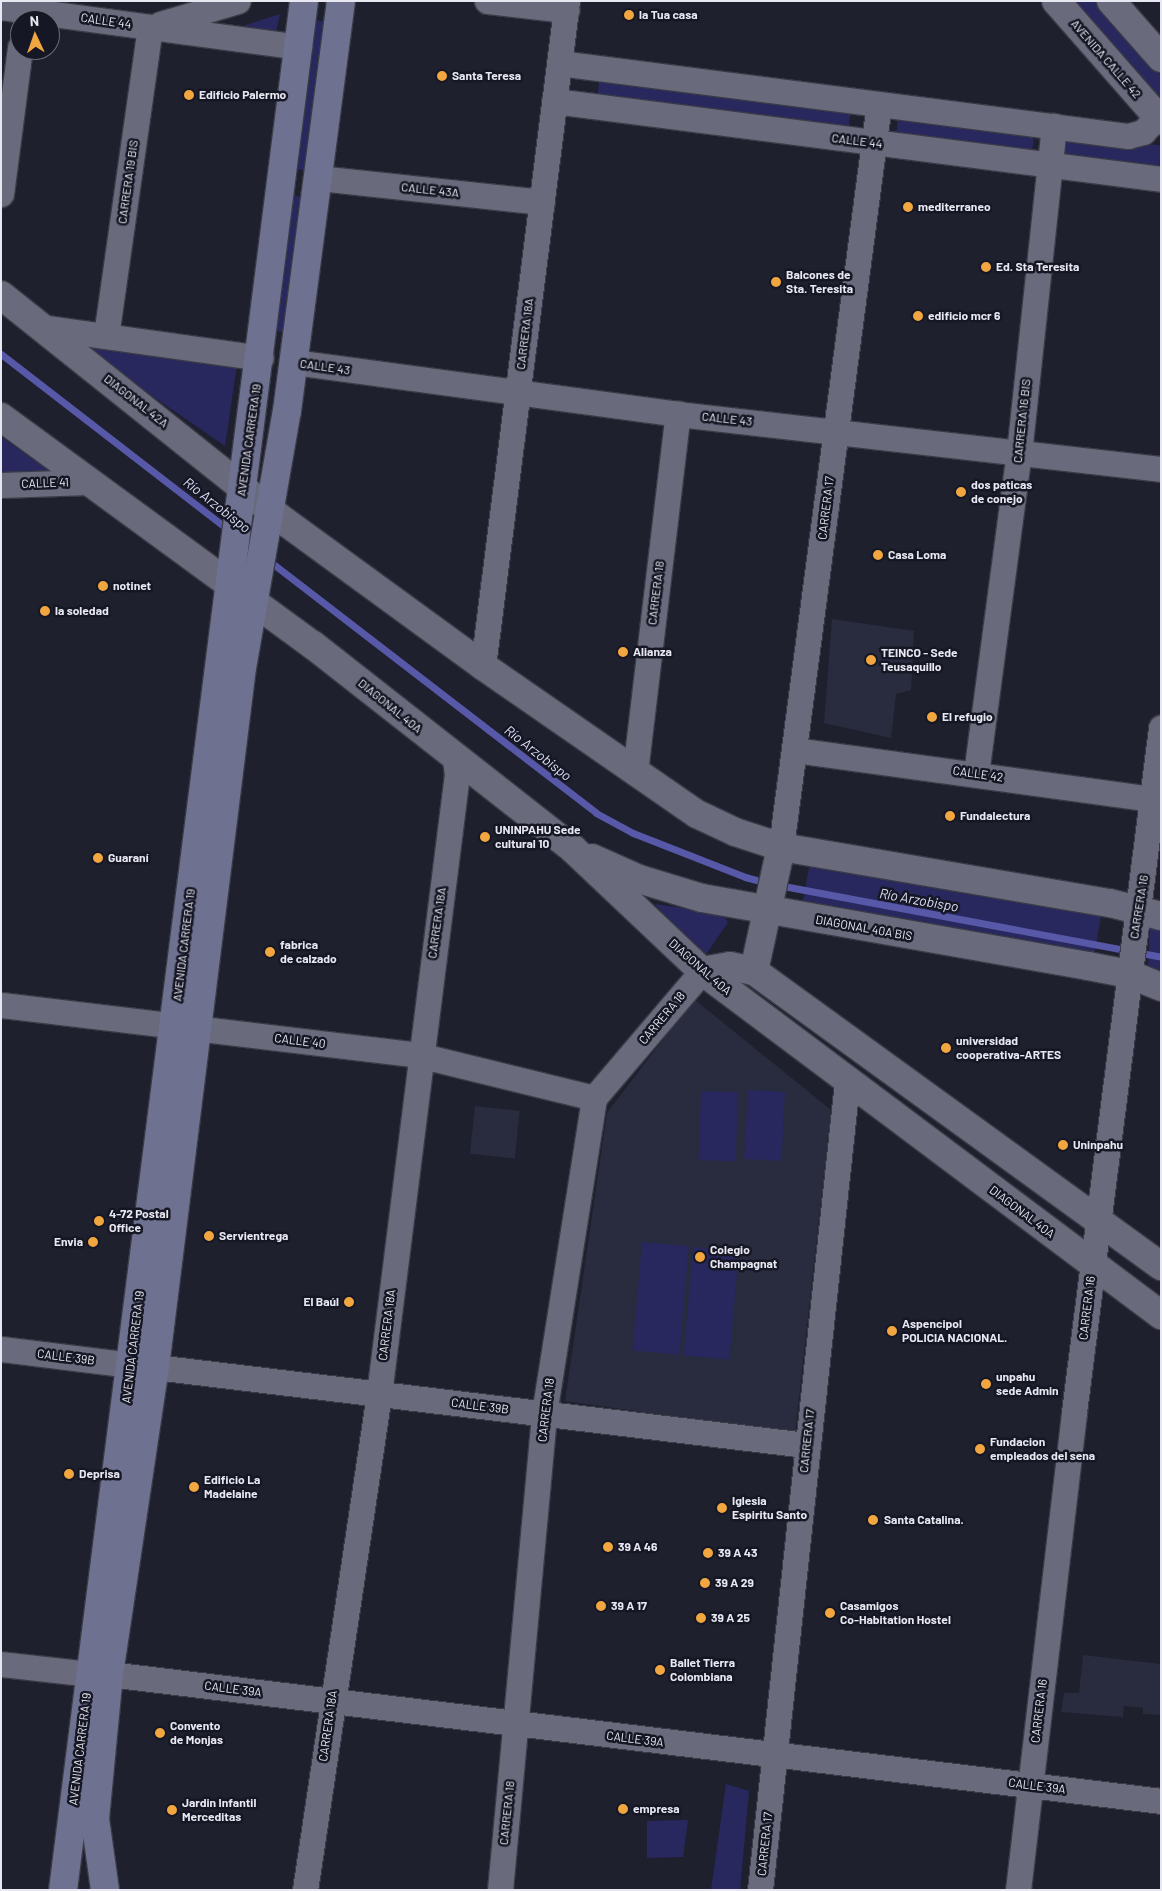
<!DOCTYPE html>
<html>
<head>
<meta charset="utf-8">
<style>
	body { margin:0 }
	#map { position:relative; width:1162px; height:1891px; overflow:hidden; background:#1f202e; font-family:Barlow,sans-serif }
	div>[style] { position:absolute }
	.built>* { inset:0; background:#292b3e; transform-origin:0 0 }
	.green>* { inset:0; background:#28275e; transform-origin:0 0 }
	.stream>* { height:7px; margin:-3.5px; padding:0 3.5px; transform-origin:3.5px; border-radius:3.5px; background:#5758a8 }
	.roads { filter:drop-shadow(1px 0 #3a3b46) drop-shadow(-1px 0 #3a3b46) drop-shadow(0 1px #3a3b46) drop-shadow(0 -1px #3a3b46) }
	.minor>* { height:25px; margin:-12.5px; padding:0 12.5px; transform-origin:12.5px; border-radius:12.5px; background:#696b7c }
	.tertiary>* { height:28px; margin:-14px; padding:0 14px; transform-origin:14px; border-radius:14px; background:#696b7c }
	.secondary>* { height:28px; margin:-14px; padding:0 14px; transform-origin:14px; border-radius:14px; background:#6e7190 }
	.dots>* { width:14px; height:14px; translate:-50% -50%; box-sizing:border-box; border:2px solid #161724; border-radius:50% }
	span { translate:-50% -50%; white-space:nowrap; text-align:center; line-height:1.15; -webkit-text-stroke:5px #161724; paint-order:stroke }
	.poi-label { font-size:12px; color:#e7e8f2; font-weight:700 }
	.left { translate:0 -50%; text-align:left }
	.right { translate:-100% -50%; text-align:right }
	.street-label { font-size:12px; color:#e7e8f2 }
	.water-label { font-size:14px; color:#dbdef5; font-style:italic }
	.frame { position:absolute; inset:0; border:2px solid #e7e8f2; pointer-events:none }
	.north { position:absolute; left:10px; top:10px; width:50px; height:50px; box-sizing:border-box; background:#161724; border:1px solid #6a6b76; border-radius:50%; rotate:357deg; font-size:14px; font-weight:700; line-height:20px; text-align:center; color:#e7e8f2 }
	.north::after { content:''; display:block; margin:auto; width:18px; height:22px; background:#f1a640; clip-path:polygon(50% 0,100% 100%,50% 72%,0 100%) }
</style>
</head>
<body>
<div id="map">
	<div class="built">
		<div style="clip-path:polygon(832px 619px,914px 631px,911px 690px,896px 694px,891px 738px,824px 723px)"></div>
		<div style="clip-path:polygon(694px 999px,831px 1110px,795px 1434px,565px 1401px,607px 1113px)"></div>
		<div style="left:475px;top:1106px;width:45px;height:48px;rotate:6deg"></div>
		<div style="clip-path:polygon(1083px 1655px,1161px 1664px,1160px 1715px,1143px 1714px,1143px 1708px,1124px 1706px,1123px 1717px,1061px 1712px,1064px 1693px,1079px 1693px)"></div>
	</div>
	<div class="green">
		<div style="clip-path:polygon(1069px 1px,1095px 1px,1161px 75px,1161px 107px)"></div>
		<div style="clip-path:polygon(280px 14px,275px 36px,230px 30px)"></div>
		<div style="left:313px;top:20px;width:15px;height:150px;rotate:8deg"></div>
		<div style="left:600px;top:76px;width:253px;height:21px;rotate:7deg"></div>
		<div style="left:899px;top:111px;width:137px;height:26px;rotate:7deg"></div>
		<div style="left:1062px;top:135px;width:100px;height:26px;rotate:6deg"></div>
		<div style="left:290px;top:195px;width:14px;height:137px;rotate:8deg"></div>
		<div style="clip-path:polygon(78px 345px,237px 365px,225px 446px)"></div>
		<div style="clip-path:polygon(1px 437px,51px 472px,1px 473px)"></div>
		<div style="left:810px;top:862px;width:296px;height:42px;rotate:10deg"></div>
		<div style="clip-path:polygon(655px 904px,722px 914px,728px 922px,707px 953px,696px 952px)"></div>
		<div style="clip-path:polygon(1150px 926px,1161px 929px,1161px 972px,1148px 967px)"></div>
		<div style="left:748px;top:1090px;width:37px;height:69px;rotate:3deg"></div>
		<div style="left:701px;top:1091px;width:37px;height:69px;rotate:2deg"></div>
		<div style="left:642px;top:1242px;width:47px;height:109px;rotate:5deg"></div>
		<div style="left:693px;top:1247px;width:46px;height:109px;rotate:5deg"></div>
		<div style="clip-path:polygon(726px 1784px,749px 1791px,740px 1890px,711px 1890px)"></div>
		<div style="clip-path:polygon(688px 1820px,683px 1857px,647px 1858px,647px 1821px)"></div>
	</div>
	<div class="stream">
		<div style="left:1px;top:354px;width:289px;rotate:37.7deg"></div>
		<div style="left:268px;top:560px;width:414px;rotate:37.6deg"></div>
		<div style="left:596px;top:813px;width:42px;rotate:28.4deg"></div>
		<div style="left:633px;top:833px;width:120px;rotate:21.4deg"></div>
		<div style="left:745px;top:877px;width:23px;rotate:15deg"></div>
		<div style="left:778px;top:885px;width:390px;rotate:10.6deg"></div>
	</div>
	<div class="roads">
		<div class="minor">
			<div style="left:487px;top:1px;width:80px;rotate:6.5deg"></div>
			<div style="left:1px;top:7px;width:301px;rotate:7.6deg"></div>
			<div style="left:160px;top:24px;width:81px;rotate:-16.4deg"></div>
			<div style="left:559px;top:63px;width:574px;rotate:7.31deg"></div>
			<div style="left:1128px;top:136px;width:16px;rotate:-15deg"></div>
			<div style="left:1143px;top:132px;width:21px;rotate:-47deg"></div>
			<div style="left:554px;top:101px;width:612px;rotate:7.32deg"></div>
			<div style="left:318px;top:178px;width:225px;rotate:6.1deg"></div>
			<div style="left:1px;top:194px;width:148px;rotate:-82.6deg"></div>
			<div style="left:41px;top:327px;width:222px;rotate:8deg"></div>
			<div style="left:106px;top:336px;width:312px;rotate:-81.9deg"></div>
			<div style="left:294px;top:362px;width:388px;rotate:7.7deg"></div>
			<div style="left:678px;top:414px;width:486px;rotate:6.5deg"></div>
			<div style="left:1px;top:485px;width:88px;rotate:-2deg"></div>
			<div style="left:483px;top:666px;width:670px;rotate:-82.8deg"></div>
			<div style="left:795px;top:750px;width:369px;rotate:7.8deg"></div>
			<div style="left:635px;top:772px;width:361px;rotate:-83.2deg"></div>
			<div style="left:976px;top:774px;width:324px;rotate:-82.4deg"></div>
			<div style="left:1019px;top:453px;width:329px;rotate:-83.9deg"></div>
			<div style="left:781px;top:847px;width:749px;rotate:-82.49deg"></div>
			<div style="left:1px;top:1005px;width:421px;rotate:6.8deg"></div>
			<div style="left:419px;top:1055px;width:180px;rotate:13.8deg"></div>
			<div style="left:1px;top:1349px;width:131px;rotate:7deg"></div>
			<div style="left:155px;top:1367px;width:656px;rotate:6.83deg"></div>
			<div style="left:1px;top:1664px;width:90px;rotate:6.4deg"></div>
			<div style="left:109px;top:1674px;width:1060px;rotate:6.88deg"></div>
			<div style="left:305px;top:1890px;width:501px;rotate:-81.51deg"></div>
			<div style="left:379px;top:1394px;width:625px;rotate:-82.83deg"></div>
			<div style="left:457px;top:774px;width:15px;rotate:-98deg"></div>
			<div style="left:500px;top:1890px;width:478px;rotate:-84.7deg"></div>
			<div style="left:544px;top:1414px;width:320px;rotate:-81deg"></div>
			<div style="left:594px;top:1098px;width:167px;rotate:-49.6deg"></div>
			<div style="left:760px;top:1890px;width:813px;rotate:-83.85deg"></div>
			<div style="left:1018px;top:1890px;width:481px;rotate:-83.3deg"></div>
			<div style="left:1074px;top:1412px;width:690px;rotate:-82.75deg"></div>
		</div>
		<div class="tertiary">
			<div style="left:1056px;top:1px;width:159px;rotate:48.8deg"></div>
			<div style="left:1111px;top:1px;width:76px;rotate:48.7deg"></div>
			<div style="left:1px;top:295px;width:366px;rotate:38.6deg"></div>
			<div style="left:287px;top:523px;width:243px;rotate:36.1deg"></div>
			<div style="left:483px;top:666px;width:260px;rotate:34.7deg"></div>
			<div style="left:697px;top:814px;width:42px;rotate:25.3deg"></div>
			<div style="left:735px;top:832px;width:48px;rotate:18.1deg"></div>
			<div style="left:781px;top:847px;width:334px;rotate:9.7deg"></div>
			<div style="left:1110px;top:903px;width:53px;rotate:14.3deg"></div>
			<div style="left:1px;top:417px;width:386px;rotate:36.2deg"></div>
			<div style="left:313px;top:645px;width:330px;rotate:38.1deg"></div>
			<div style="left:573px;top:849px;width:178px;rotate:43.4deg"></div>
			<div style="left:702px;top:971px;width:574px;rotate:36.85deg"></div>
			<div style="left:592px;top:858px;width:51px;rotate:24.1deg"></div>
			<div style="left:639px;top:879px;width:66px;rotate:16.8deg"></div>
			<div style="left:702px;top:898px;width:392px;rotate:10deg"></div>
			<div style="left:1088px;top:966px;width:42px;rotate:11deg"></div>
			<div style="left:1129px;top:974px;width:35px;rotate:22deg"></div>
			<div style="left:702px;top:971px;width:28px;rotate:-10deg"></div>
			<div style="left:730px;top:966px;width:25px;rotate:12deg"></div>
			<div style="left:754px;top:971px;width:503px;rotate:35.94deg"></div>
			<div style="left:754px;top:971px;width:127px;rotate:-77.7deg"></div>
		</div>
		<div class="secondary">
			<div style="left:63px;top:1890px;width:1904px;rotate:-82.73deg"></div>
			<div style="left:105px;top:1890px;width:72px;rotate:-98deg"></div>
			<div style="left:95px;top:1819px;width:146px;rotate:-84.5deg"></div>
			<div style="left:109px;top:1674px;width:310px;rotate:-81.5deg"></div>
			<div style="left:155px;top:1367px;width:704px;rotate:-82.91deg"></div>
			<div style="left:242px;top:668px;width:261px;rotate:-80.1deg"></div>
			<div style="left:287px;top:411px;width:414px;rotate:-82.5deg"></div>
		</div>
	</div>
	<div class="dots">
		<div style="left:629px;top:15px;background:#f1a640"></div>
		<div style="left:442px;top:76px;background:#f1a640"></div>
		<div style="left:189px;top:95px;background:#f1a640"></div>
		<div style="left:908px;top:207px;background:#f1a640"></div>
		<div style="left:986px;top:267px;background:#f1a640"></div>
		<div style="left:776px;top:282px;background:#f1a640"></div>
		<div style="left:918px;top:316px;background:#f1a640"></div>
		<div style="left:961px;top:492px;background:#f1a640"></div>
		<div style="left:878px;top:555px;background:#f1a640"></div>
		<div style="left:103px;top:586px;background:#f1a640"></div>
		<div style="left:45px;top:611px;background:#f1a640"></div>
		<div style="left:623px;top:652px;background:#f1a640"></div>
		<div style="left:871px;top:660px;background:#f1a640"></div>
		<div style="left:932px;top:717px;background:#f1a640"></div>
		<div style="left:950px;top:816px;background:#f1a640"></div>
		<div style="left:485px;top:837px;background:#f1a640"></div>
		<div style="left:98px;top:858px;background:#f1a640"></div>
		<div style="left:270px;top:952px;background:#f1a640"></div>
		<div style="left:946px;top:1048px;background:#f1a640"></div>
		<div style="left:1063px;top:1145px;background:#f1a640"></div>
		<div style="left:99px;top:1221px;background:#f1a640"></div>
		<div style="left:209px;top:1236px;background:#f1a640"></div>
		<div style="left:93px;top:1242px;background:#f1a640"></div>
		<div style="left:700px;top:1257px;background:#f1a640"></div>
		<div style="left:349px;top:1302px;background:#f1a640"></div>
		<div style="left:892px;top:1331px;background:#f1a640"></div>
		<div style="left:986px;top:1384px;background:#f1a640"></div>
		<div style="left:980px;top:1449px;background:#f1a640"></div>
		<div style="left:69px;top:1474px;background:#f1a640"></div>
		<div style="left:194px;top:1487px;background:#f1a640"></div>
		<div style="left:722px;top:1508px;background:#f1a640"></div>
		<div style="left:873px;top:1520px;background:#f1a640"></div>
		<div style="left:608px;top:1547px;background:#f1a640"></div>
		<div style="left:708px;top:1553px;background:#f1a640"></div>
		<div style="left:705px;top:1583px;background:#f1a640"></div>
		<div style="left:601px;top:1606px;background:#f1a640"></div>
		<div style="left:830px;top:1613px;background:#f1a640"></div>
		<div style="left:701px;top:1618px;background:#f1a640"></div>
		<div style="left:660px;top:1670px;background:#f1a640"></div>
		<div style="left:160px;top:1733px;background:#f1a640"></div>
		<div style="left:623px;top:1809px;background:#f1a640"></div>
		<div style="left:172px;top:1810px;background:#f1a640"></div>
	</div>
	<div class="poi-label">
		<span class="left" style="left:639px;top:15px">la Tua casa</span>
		<span class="left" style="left:452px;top:76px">Santa Teresa</span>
		<span class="left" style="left:199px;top:95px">Edificio Palermo</span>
		<span class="left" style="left:918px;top:207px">mediterraneo</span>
		<span class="left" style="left:996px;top:267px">Ed. Sta Teresita</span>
		<span class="left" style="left:786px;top:282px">Balcones de<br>Sta. Teresita</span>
		<span class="left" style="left:928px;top:316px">edificio mcr 6</span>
		<span class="left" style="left:971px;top:492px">dos paticas<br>de conejo</span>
		<span class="left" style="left:888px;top:555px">Casa Loma</span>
		<span class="left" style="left:113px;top:586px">notinet</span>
		<span class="left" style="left:55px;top:611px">la soledad</span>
		<span class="left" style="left:633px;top:652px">Alianza</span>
		<span class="left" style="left:881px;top:660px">TEINCO - Sede<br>Teusaquillo</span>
		<span class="left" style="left:942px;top:717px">El refugio</span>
		<span class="left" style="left:960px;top:816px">Fundalectura</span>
		<span class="left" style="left:495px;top:837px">UNINPAHU Sede<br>cultural 10</span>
		<span class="left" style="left:108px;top:858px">Guaraní</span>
		<span class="left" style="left:280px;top:952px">fabrica<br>de calzado</span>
		<span class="left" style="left:956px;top:1048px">universidad<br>cooperativa-ARTES</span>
		<span class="left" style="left:1073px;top:1145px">Uninpahu</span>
		<span class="left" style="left:109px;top:1221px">4-72 Postal<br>Office</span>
		<span class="left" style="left:219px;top:1236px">Servientrega</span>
		<span class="right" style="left:83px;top:1242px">Envia</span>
		<span class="left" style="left:710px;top:1257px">Colegio<br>Champagnat</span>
		<span class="right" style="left:339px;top:1302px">El Baúl</span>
		<span class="left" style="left:902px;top:1331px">Aspencipol<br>POLICIA NACIONAL.</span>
		<span class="left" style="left:996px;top:1384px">unpahu<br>sede Admin</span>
		<span class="left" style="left:990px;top:1449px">Fundacion<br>empleados del sena</span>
		<span class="left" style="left:79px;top:1474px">Deprisa</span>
		<span class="left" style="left:204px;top:1487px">Edificio La<br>Madelaine</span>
		<span class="left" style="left:732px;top:1508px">Iglesia<br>Espiritu Santo</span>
		<span class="left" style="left:884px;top:1520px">Santa Catalina.</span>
		<span class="left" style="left:618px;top:1547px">39 A 46</span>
		<span class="left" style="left:718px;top:1553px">39 A 43</span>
		<span class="left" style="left:715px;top:1583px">39 A 29</span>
		<span class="left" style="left:611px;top:1606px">39 A 17</span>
		<span class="left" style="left:840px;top:1613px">Casamigos<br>Co-Habitation Hostel</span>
		<span class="left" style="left:711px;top:1618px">39 A 25</span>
		<span class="left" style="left:670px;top:1670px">Ballet Tierra<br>Colombiana</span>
		<span class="left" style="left:170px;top:1733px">Convento<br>de Monjas</span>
		<span class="left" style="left:182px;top:1810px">Jardin Infantil<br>Merceditas</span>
		<span class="left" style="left:633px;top:1809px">empresa</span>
	</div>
	<div class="street-label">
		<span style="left:106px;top:21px;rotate:8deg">CALLE 44</span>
		<span style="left:1106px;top:59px;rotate:49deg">AVENIDA CALLE 42</span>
		<span style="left:857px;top:141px;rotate:7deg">CALLE 44</span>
		<span style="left:128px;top:182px;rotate:-82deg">CARRERA 19 BIS</span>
		<span style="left:430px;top:190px;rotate:6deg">CALLE 43A</span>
		<span style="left:525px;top:334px;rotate:-83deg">CARRERA 18A</span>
		<span style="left:325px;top:367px;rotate:8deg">CALLE 43</span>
		<span style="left:136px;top:401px;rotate:38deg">DIAGONAL 42A</span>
		<span style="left:727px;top:419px;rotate:6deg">CALLE 43</span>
		<span style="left:1022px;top:421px;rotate:-84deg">CARRERA 16 BIS</span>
		<span style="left:249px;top:440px;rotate:-82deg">AVENIDA CARRERA 19</span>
		<span style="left:45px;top:483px;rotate:-2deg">CALLE 41</span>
		<span style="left:826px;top:508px;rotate:-83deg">CARRERA 17</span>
		<span style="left:656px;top:593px;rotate:-83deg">CARRERA 18</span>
		<span style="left:390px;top:706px;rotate:39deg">DIAGONAL 40A</span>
		<span style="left:978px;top:774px;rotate:8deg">CALLE 42</span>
		<span style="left:1139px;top:907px;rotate:-81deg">CARRERA 16</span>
		<span style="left:437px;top:923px;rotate:-82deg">CARRERA 18A</span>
		<span style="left:864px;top:928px;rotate:10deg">DIAGONAL 40A BIS</span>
		<span style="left:184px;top:945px;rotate:-83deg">AVENIDA CARRERA 19</span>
		<span style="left:700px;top:967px;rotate:41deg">DIAGONAL 40A</span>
		<span style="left:662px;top:1018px;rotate:-50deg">CARRERA 18</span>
		<span style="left:300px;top:1041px;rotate:7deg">CALLE 40</span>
		<span style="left:1022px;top:1212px;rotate:37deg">DIAGONAL 40A</span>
		<span style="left:1087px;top:1308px;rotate:-83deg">CARRERA 16</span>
		<span style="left:387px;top:1325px;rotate:-83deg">CARRERA 18A</span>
		<span style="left:133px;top:1347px;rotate:-83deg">AVENIDA CARRERA 19</span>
		<span style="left:66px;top:1357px;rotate:7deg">CALLE 39B</span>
		<span style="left:480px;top:1406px;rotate:7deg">CALLE 39B</span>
		<span style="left:546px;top:1410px;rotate:-83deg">CARRERA 18</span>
		<span style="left:807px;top:1441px;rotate:-84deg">CARRERA 17</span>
		<span style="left:233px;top:1689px;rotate:7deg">CALLE 39A</span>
		<span style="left:1039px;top:1711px;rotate:-83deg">CARRERA 16</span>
		<span style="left:328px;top:1726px;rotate:-82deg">CARRERA 18A</span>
		<span style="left:635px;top:1739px;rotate:7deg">CALLE 39A</span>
		<span style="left:80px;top:1749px;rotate:-83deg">AVENIDA CARRERA 19</span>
		<span style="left:1037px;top:1786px;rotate:7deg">CALLE 39A</span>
		<span style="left:507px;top:1813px;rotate:-84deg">CARRERA 18</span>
		<span style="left:765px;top:1844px;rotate:-84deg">CARRERA 17</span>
	</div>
	<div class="water-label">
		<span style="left:217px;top:505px;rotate:38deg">Río Arzobispo</span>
		<span style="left:538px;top:753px;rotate:38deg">Río Arzobispo</span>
		<span style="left:919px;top:900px;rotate:10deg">Río Arzobispo</span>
	</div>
	<div class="frame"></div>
	<div class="north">N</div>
</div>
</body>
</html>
